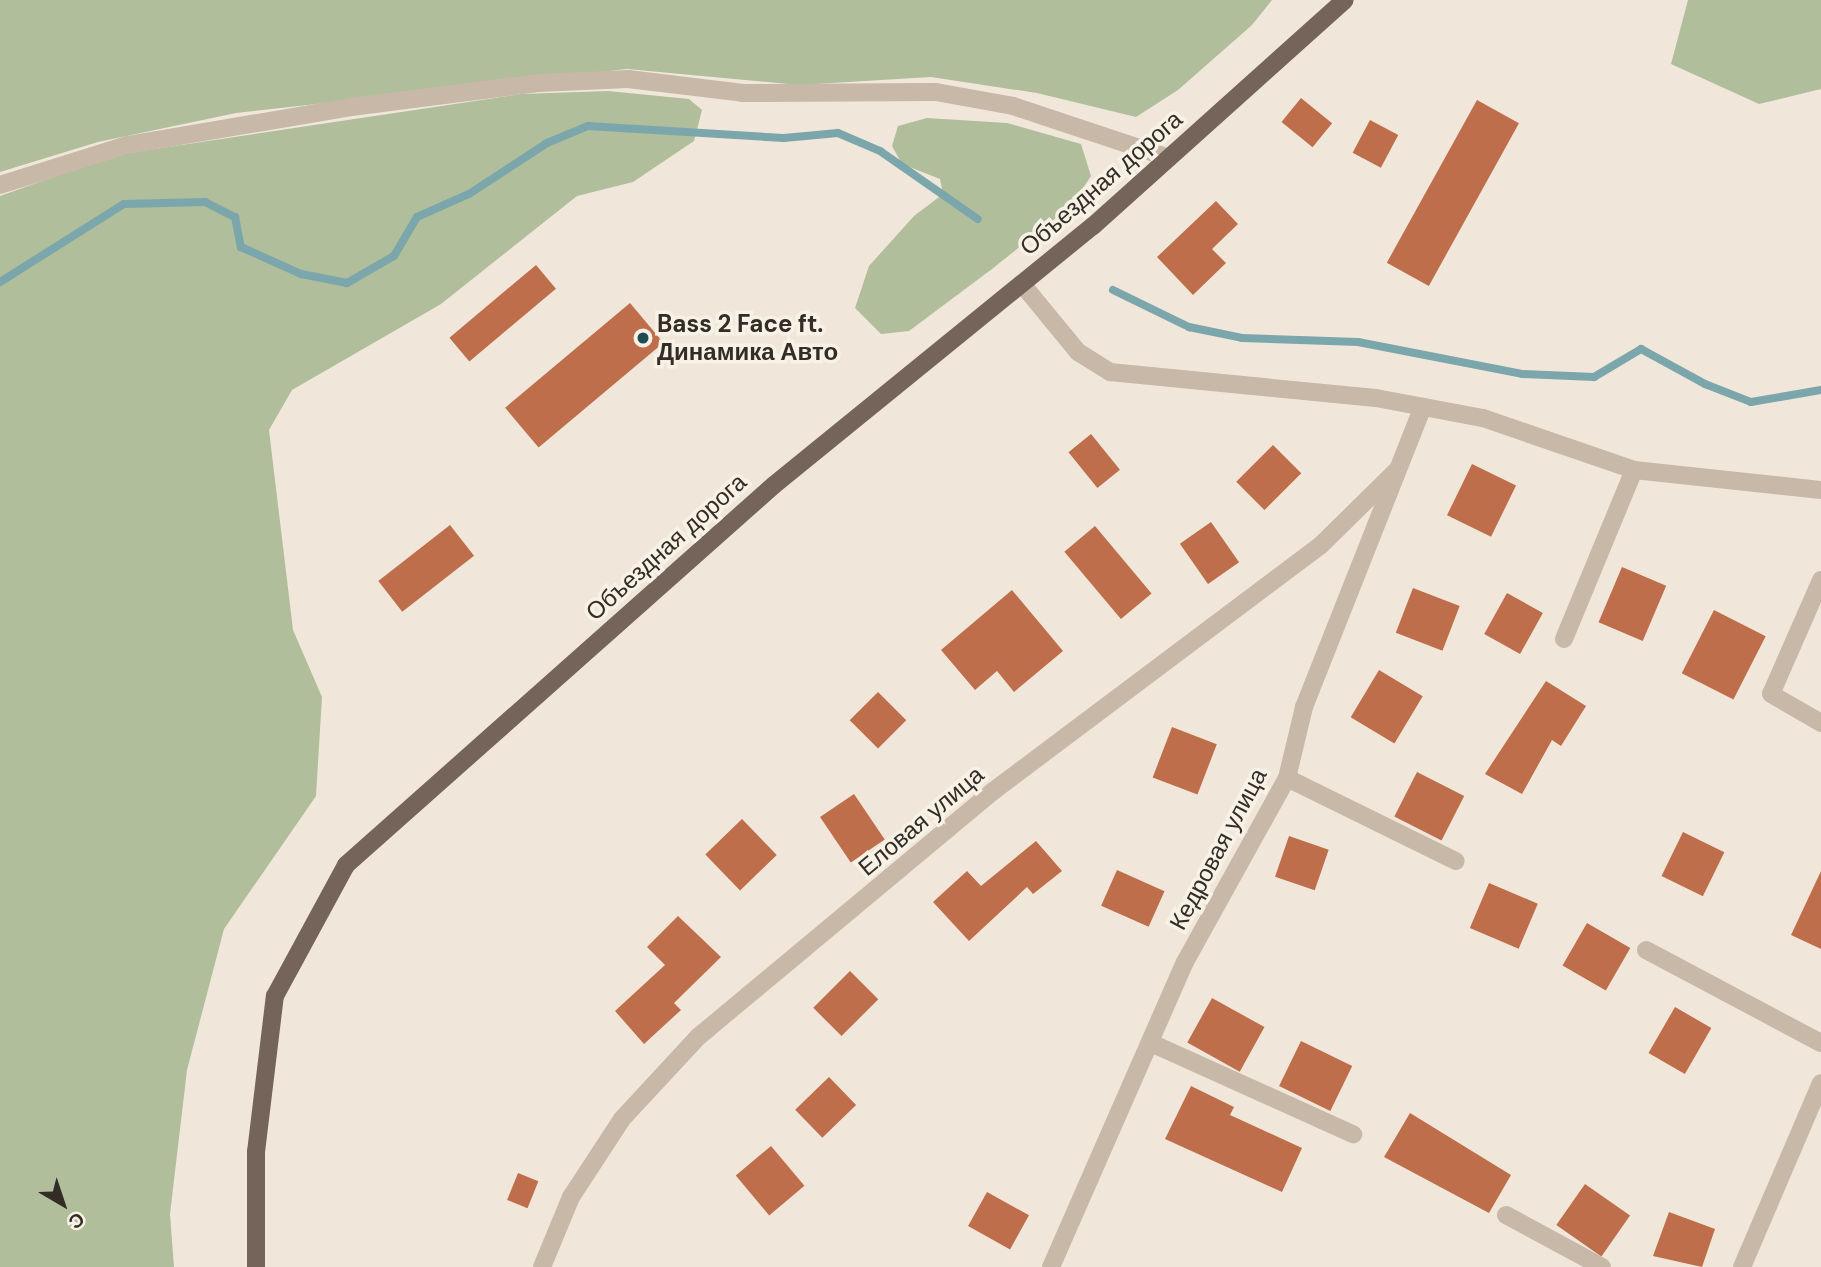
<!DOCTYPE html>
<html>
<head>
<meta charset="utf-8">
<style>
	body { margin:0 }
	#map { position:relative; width:1821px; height:1267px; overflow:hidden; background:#f0e7da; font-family:"DM Sans",sans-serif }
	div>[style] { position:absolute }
	.green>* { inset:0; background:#b0be9b }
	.stream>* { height:8px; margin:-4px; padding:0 4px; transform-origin:4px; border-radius:4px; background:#7ba6ab }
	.building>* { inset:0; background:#be6e4a; transform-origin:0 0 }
	.minor>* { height:18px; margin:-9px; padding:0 9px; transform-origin:9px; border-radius:9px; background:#c7b8a7 }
	.major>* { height:18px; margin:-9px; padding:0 9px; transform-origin:9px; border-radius:9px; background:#756459 }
	.dots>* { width:19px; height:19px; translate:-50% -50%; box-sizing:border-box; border:4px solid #f8f1e6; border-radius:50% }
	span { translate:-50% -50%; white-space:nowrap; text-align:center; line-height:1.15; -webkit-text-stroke:7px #f8f1e6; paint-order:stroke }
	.street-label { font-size:24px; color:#342c27 }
	.poi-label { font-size:24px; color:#342c27; font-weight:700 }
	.left { translate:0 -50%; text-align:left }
	.north { position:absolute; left:28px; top:1169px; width:70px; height:70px; -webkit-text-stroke:5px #f8f1e6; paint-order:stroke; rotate:141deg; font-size:19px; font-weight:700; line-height:28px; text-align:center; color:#342c27 }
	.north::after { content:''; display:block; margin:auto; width:24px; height:32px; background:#342c27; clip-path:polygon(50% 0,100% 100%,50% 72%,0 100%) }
</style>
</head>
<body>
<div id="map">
	<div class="green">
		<div style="clip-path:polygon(0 0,1272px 0,1252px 25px,1178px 90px,1136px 117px,1037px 93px,931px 77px,799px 85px,627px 69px,236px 113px,98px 142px,0 172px)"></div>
		<div style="clip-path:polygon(1688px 0,1821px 0,1821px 89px,1759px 104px,1671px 64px)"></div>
		<div style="clip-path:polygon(608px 91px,689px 99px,702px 110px,694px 141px,633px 182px,577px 196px,441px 304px,292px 390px,269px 430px,293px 630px,322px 697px,316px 796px,224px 929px,187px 1070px,170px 1214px,174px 1267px,0 1267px,0 196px,115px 155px,521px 94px)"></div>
		<div style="clip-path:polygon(927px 118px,1007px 123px,1081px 144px,1091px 176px,1071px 206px,992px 269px,909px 331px,881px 334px,855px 308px,869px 266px,914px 216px,943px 194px,940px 179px,902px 164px,892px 146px,898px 126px)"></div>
	</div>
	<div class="stream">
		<div style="left:0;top:282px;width:146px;rotate:-32.2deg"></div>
		<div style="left:124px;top:204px;width:81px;rotate:-1.4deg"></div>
		<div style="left:205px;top:202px;width:34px;rotate:27deg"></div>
		<div style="left:235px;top:217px;width:31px;rotate:79deg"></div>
		<div style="left:241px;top:247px;width:66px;rotate:24.2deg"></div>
		<div style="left:301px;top:274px;width:47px;rotate:11.1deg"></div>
		<div style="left:347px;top:283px;width:54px;rotate:-29.9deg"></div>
		<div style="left:394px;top:256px;width:45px;rotate:-59.5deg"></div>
		<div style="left:417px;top:217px;width:57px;rotate:-23.9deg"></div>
		<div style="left:469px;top:194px;width:93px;rotate:-33.2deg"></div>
		<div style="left:547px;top:143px;width:44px;rotate:-22.5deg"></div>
		<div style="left:588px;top:126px;width:196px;rotate:3.5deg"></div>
		<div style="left:784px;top:138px;width:54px;rotate:-5.3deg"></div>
		<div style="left:838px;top:133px;width:46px;rotate:23.2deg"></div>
		<div style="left:880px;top:151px;width:119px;rotate:34.8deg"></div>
		<div style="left:1113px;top:290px;width:85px;rotate:26deg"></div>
		<div style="left:1189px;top:327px;width:54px;rotate:11.7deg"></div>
		<div style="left:1242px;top:338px;width:116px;rotate:2deg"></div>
		<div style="left:1358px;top:342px;width:167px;rotate:11deg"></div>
		<div style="left:1522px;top:374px;width:72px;rotate:2.4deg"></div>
		<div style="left:1594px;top:377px;width:55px;rotate:-30.8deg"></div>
		<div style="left:1641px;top:349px;width:73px;rotate:28.7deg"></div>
		<div style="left:1705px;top:384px;width:49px;rotate:21.4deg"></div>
		<div style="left:1751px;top:402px;width:71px;rotate:-9.7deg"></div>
	</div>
	<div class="building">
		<div style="left:1301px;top:98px;width:40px;height:31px;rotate:39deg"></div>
		<div style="left:1477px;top:100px;width:48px;height:186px;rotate:29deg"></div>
		<div style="left:1370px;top:120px;width:32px;height:37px;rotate:28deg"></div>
		<div style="clip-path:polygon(1216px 201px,1238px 224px,1212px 249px,1226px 263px,1193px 295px,1157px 257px)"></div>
		<div style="left:536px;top:265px;width:31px;height:113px;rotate:50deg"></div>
		<div style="left:630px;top:303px;width:52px;height:163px;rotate:50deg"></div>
		<div style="left:1091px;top:434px;width:46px;height:29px;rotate:51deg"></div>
		<div style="left:1273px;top:445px;width:40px;height:52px;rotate:45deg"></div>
		<div style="left:1472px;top:464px;width:49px;height:57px;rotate:26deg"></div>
		<div style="left:1211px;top:522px;width:49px;height:38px;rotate:55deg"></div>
		<div style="left:450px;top:525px;width:39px;height:91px;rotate:52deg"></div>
		<div style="left:1095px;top:526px;width:88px;height:40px;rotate:50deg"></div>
		<div style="left:1622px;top:567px;width:48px;height:60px;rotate:23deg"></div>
		<div style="left:1413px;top:588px;width:50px;height:48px;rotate:21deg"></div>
		<div style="clip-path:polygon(1012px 590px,1063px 651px,1014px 692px,997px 671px,975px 690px,941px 650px)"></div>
		<div style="left:1507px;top:593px;width:41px;height:47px;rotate:29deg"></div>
		<div style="left:1714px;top:610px;width:58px;height:71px;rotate:27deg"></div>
		<div style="left:1379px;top:670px;width:51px;height:55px;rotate:31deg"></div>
		<div style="clip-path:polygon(1546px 681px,1586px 706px,1561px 746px,1552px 740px,1522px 794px,1485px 774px)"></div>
		<div style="left:878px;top:692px;width:40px;height:40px;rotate:45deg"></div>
		<div style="left:1172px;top:727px;width:48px;height:54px;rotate:21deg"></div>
		<div style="left:1417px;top:772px;width:53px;height:50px;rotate:27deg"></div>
		<div style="left:854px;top:794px;width:55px;height:41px;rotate:56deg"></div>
		<div style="left:742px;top:819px;width:50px;height:51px;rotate:46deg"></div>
		<div style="left:1683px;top:832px;width:46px;height:49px;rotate:26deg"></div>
		<div style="left:1289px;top:836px;width:42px;height:43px;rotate:19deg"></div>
		<div style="clip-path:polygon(1036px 841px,1062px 871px,1033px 894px,1027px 887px,969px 941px,933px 902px,967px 871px,981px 886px)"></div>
		<div style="left:1117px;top:870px;width:52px;height:39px;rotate:24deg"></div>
		<div style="clip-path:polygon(1821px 871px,1821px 949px,1791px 935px)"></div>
		<div style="left:1489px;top:883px;width:53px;height:49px;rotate:23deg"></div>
		<div style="clip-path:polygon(678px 916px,721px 957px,674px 1003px,681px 1010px,644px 1044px,615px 1011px,665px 965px,647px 947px)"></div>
		<div style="left:1587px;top:923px;width:50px;height:49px;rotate:30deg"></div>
		<div style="left:850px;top:971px;width:40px;height:52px;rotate:45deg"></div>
		<div style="left:1212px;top:998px;width:60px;height:51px;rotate:29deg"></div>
		<div style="left:1675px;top:1007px;width:42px;height:53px;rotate:30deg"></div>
		<div style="left:1301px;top:1041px;width:57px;height:50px;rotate:26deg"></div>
		<div style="left:829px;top:1077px;width:39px;height:47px;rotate:46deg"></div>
		<div style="clip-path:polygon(1191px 1086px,1234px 1107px,1230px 1115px,1302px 1148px,1282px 1192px,1165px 1139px)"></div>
		<div style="clip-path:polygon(1410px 1113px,1511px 1175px,1489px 1213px,1384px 1157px)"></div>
		<div style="left:771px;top:1146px;width:52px;height:46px;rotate:50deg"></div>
		<div style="left:518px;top:1173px;width:22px;height:29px;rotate:22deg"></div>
		<div style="left:1585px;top:1184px;width:55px;height:50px;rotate:35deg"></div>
		<div style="left:987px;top:1192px;width:48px;height:39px;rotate:29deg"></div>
		<div style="clip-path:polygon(1669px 1212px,1715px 1229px,1702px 1267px,1653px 1256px)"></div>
	</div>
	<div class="minor">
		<div style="left:0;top:185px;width:133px;rotate:-17.5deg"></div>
		<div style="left:127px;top:145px;width:227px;rotate:-9.6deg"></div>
		<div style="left:351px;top:107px;width:190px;rotate:-7.3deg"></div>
		<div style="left:539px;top:83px;width:89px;rotate:-2.6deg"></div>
		<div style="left:628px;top:79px;width:116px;rotate:6.9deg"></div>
		<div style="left:743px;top:93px;width:193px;rotate:-0.3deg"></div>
		<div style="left:936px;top:92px;width:78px;rotate:10.3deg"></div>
		<div style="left:1013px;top:106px;width:164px;rotate:18.4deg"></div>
		<div style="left:1022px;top:284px;width:88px;rotate:50.5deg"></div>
		<div style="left:1078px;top:352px;width:38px;rotate:32deg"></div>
		<div style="left:1110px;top:372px;width:267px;rotate:5.6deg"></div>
		<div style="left:1376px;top:398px;width:109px;rotate:10.6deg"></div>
		<div style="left:1483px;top:418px;width:160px;rotate:19deg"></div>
		<div style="left:1634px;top:470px;width:188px;rotate:6.1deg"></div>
		<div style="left:1821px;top:580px;width:124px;rotate:113.7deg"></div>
		<div style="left:1771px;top:694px;width:58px;rotate:30.1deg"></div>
		<div style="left:1564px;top:639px;width:183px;rotate:-67.5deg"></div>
		<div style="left:1287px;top:778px;width:188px;rotate:26.2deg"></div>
		<div style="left:1646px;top:950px;width:198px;rotate:28deg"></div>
		<div style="left:1151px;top:1043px;width:222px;rotate:24.3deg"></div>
		<div style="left:1506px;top:1215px;width:109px;rotate:28.4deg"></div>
		<div style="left:542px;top:1267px;width:76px;rotate:-67.5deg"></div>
		<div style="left:571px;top:1197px;width:93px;rotate:-56.8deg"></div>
		<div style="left:622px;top:1119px;width:112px;rotate:-47.2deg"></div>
		<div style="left:698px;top:1037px;width:383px;rotate:-39.8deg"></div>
		<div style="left:992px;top:792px;width:411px;rotate:-36.9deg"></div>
		<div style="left:1321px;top:545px;width:107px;rotate:-44.6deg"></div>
		<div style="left:1051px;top:1267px;width:333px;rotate:-66.3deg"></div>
		<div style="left:1185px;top:962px;width:210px;rotate:-61deg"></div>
		<div style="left:1287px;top:778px;width:73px;rotate:-76.5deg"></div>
		<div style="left:1304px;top:707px;width:323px;rotate:-68.4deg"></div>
		<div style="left:1742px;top:1267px;width:200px;rotate:-66.8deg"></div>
	</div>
	<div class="major">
		<div style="left:256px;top:1267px;width:115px;rotate:-90deg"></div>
		<div style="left:256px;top:1152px;width:157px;rotate:-83.1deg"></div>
		<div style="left:275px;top:996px;width:149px;rotate:-61.5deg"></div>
		<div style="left:346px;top:865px;width:572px;rotate:-41.6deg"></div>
		<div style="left:774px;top:485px;width:411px;rotate:-39.1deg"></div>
		<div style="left:1093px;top:226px;width:338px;rotate:-41.9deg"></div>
	</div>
	<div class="dots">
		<div style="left:643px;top:338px;background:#1f4c53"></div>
	</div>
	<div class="street-label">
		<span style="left:1101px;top:183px;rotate:-41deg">Объездная дорога</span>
		<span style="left:666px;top:547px;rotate:-42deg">Объездная дорога</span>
		<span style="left:921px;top:821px;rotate:-40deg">Еловая улица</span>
		<span style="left:1218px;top:849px;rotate:-62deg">Кедровая улица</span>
	</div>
	<div class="poi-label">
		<span class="left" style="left:657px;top:338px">Bass 2 Face ft.<br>Динамика Авто</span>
	</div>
	<div class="north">С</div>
</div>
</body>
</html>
